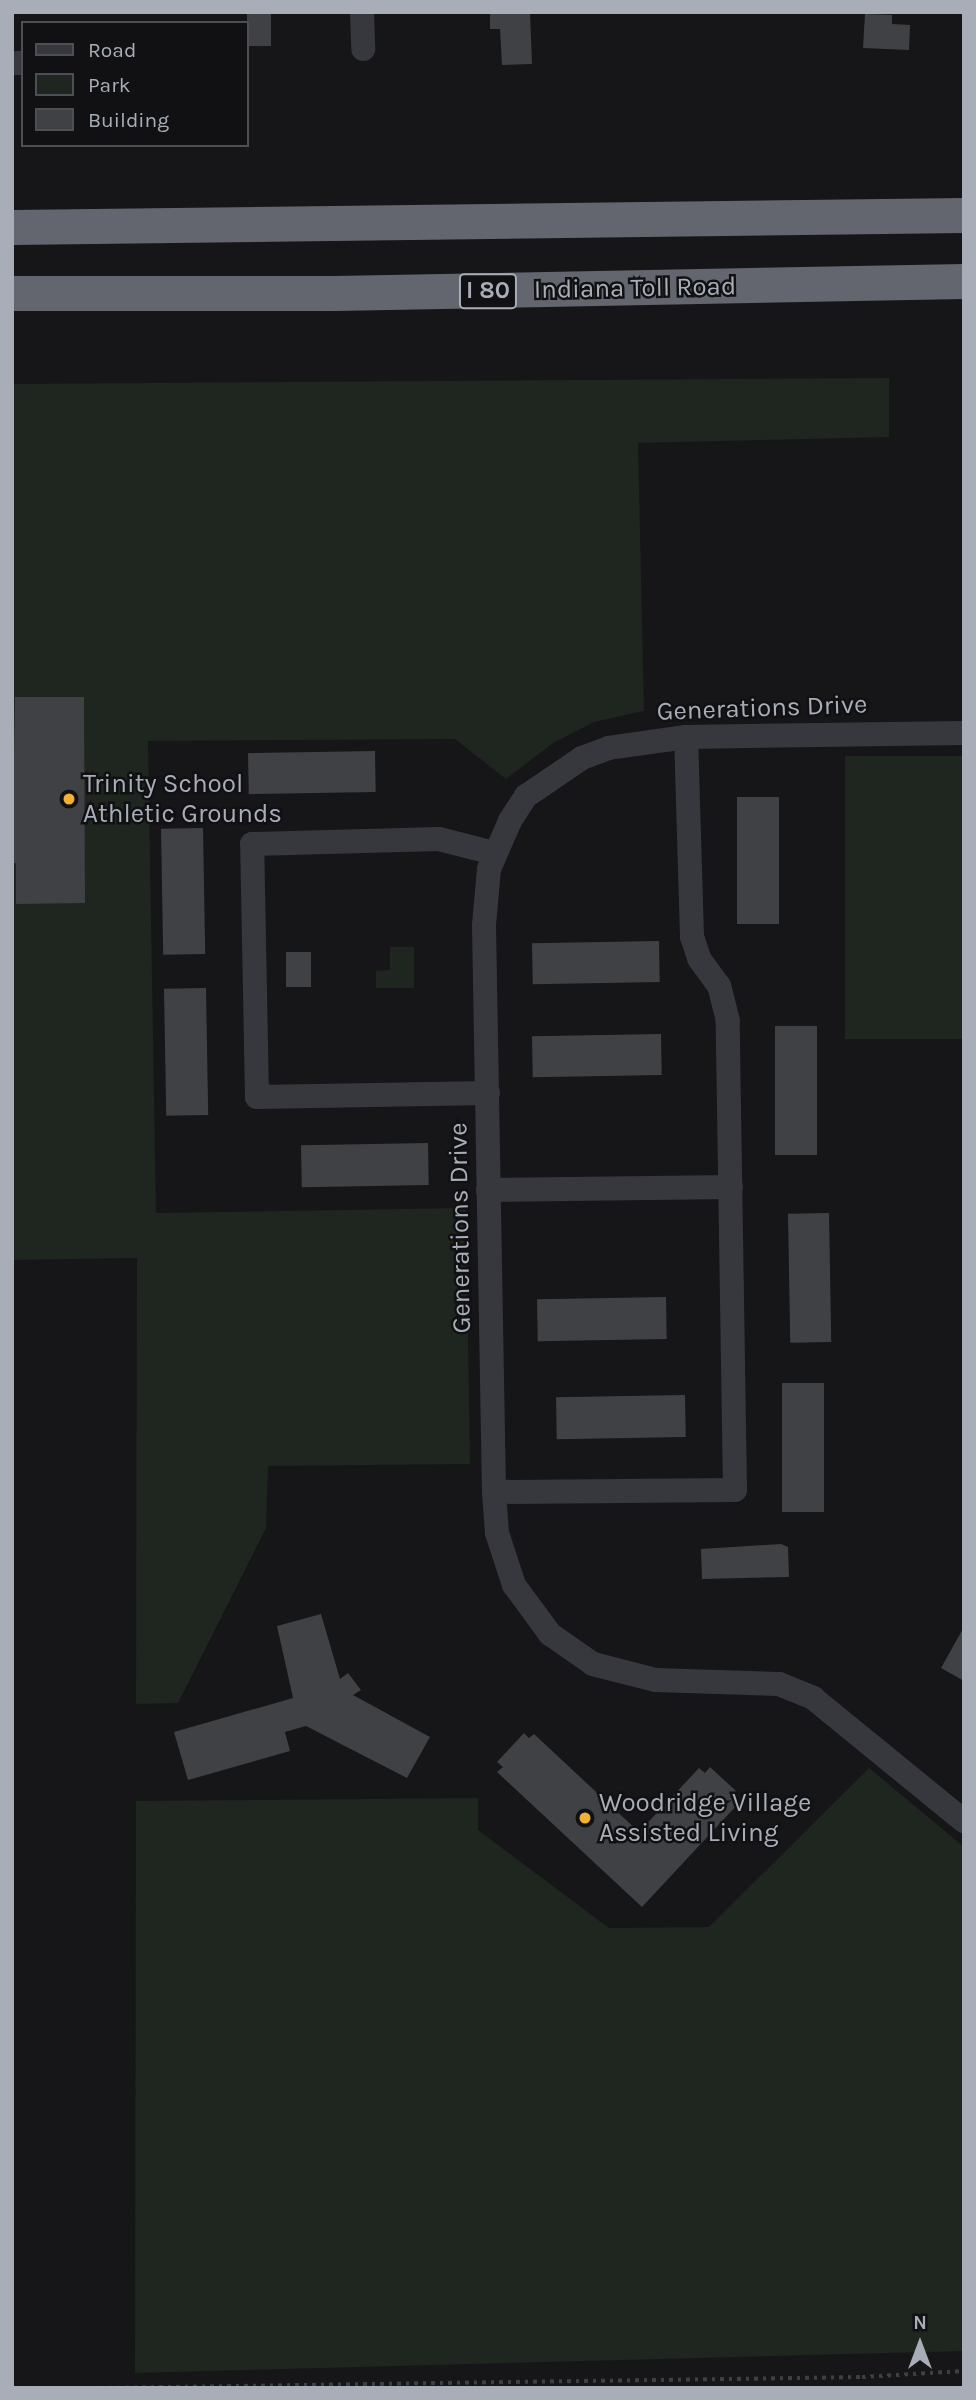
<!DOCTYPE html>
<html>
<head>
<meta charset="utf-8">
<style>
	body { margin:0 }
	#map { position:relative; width:976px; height:2400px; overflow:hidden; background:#161618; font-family:Karla,sans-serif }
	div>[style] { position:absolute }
	.green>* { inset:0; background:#1e261f; transform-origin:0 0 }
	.building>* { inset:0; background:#404145; transform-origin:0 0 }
	.path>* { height:3.5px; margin-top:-1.75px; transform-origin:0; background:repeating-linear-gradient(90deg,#3d3f44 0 3.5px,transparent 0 8.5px) }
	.minor>* { height:24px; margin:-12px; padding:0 12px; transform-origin:12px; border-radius:12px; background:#37383d }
	.highway>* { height:35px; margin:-17.5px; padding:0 17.5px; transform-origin:17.5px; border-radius:17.5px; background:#63666e }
	.dots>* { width:19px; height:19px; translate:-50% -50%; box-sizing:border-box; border:4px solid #111113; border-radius:50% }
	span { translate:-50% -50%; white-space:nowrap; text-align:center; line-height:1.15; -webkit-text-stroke:5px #111113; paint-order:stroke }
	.shield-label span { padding:2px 5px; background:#111113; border:2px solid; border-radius:5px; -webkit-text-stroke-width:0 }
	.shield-label { font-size:24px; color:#a8adb8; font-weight:700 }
	.street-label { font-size:26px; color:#a8adb8 }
	.poi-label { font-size:26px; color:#a8adb8 }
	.left { translate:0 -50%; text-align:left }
	.frame { position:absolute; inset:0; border:14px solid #a8adb8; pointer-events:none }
	.legend { position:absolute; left:21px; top:21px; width:228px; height:126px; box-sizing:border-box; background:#111113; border:2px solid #4d4f55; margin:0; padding:9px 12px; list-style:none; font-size:21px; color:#a8adb8 }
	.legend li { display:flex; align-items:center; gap:14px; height:35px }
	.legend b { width:35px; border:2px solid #4d4f55 }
	.north { position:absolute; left:885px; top:2309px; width:70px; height:70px; -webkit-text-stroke:5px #111113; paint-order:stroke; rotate:0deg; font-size:19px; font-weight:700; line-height:28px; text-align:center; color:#a8adb8 }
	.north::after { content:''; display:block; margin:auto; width:24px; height:32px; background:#a8adb8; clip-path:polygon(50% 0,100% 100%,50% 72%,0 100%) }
</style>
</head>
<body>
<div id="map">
	<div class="green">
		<div style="clip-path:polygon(889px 378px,889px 437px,638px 443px,644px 711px,594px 722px,553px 743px,506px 779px,455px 739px,148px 741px,156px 1213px,466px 1208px,470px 1464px,268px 1466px,266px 1528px,178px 1703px,136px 1704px,137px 1258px,12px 1260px,12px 384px)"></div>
		<div style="left:964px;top:756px;width:283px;height:119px;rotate:90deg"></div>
		<div style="clip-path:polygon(390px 947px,414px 947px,414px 988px,376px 988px,376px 971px,390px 970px)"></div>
		<div style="clip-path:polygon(869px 1768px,964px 1847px,964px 2351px,135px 2373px,136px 1801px,478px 1798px,478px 1830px,609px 1928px,709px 1927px)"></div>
	</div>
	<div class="building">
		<div style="left:247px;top:12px;width:24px;height:34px"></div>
		<div style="clip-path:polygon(490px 12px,530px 12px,532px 64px,502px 65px,500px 29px,490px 29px)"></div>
		<div style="clip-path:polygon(865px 14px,892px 15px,892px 24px,910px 25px,909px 50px,863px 48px)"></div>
		<div style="clip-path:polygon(15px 697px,84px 697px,85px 903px,16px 904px,16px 863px,12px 863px)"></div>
		<div style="left:375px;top:751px;width:41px;height:127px;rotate:89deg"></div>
		<div style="left:737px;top:797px;width:42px;height:127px"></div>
		<div style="left:203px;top:828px;width:126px;height:42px;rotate:89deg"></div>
		<div style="left:659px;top:941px;width:41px;height:127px;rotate:89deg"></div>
		<div style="left:311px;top:952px;width:35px;height:25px;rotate:90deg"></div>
		<div style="left:206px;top:988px;width:127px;height:42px;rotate:89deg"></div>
		<div style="left:817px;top:1026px;width:129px;height:42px;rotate:90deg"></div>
		<div style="left:661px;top:1034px;width:41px;height:129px;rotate:89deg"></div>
		<div style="left:428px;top:1143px;width:42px;height:127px;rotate:89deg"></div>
		<div style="left:829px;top:1213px;width:129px;height:41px;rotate:89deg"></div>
		<div style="left:666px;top:1297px;width:42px;height:129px;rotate:89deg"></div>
		<div style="left:782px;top:1383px;width:42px;height:129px"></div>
		<div style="left:685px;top:1395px;width:42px;height:129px;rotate:89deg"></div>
		<div style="clip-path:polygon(781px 1544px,788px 1547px,789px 1577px,702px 1579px,701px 1549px)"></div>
		<div style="clip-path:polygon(321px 1614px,340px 1679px,348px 1673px,361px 1690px,353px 1695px,430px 1737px,407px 1778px,306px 1726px,285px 1732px,290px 1751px,188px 1780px,174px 1732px,293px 1698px,277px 1626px)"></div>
		<div style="clip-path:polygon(964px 1627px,964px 1681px,941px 1668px)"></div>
		<div style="clip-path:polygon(524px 1733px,529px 1738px,534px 1734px,639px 1832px,699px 1768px,705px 1773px,710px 1767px,736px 1791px,730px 1797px,738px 1804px,642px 1907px,497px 1772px,503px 1767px,497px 1762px)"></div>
	</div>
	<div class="path">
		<div style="left:100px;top:2388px;width:762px;rotate:-0.83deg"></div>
		<div style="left:862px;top:2377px;width:102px;rotate:-3.4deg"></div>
	</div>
	<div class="minor">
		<div style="left:362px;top:12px;width:37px;rotate:88deg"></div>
		<div style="left:12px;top:63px;width:11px"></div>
		<div style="left:964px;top:733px;width:278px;rotate:179.2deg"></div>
		<div style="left:686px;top:737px;width:78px;rotate:171.9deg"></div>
		<div style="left:609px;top:748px;width:29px;rotate:160deg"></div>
		<div style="left:582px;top:758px;width:68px;rotate:145.8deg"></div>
		<div style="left:526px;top:796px;width:30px;rotate:123deg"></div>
		<div style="left:510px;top:821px;width:52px;rotate:113.6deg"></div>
		<div style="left:489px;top:869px;width:56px;rotate:95.1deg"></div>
		<div style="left:484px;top:925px;width:567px;rotate:88.99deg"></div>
		<div style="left:494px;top:1492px;width:41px;rotate:85.8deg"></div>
		<div style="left:497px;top:1533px;width:55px;rotate:71.9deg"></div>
		<div style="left:514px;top:1585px;width:61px;rotate:53.7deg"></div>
		<div style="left:550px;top:1634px;width:52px;rotate:34.9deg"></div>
		<div style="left:593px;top:1664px;width:65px;rotate:14.3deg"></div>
		<div style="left:656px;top:1680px;width:123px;rotate:1.9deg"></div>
		<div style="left:779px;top:1684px;width:37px;rotate:22deg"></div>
		<div style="left:813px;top:1698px;width:195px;rotate:39.2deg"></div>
		<div style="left:488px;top:1093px;width:231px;rotate:179deg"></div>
		<div style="left:257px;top:1097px;width:253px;rotate:-91.1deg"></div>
		<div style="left:252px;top:844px;width:187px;rotate:-1.5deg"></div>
		<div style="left:439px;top:839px;width:57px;rotate:14.3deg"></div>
		<div style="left:488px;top:1190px;width:243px;rotate:-0.7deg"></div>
		<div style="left:494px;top:1492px;width:241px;rotate:-0.5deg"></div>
		<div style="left:735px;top:1490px;width:469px;rotate:-90.9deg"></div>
		<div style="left:728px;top:1021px;width:36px;rotate:-104deg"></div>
		<div style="left:719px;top:986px;width:34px;rotate:-126deg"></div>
		<div style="left:699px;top:958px;width:22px;rotate:-108deg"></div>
		<div style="left:692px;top:937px;width:200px;rotate:-91.7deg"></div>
	</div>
	<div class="highway">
		<div style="left:12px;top:227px;width:952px;rotate:-0.72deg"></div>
		<div style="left:12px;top:293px;width:322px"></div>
		<div style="left:334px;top:293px;width:630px;rotate:-1.09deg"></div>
	</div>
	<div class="dots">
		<div style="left:69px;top:799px;background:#f2b134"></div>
		<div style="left:585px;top:1818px;background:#f2b134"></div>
	</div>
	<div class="shield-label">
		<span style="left:488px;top:291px">I 80</span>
	</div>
	<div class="street-label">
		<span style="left:635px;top:288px;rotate:-1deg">Indiana Toll Road</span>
		<span style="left:762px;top:708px;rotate:-2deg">Generations Drive</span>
		<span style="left:460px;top:1228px;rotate:-91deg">Generations Drive</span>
	</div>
	<div class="poi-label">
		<span class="left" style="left:83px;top:799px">Trinity School<br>Athletic Grounds</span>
		<span class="left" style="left:599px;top:1818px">Woodridge Village<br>Assisted Living</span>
	</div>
	<div class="frame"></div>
	<ul class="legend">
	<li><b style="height:9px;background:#37383d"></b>Road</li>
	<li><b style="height:19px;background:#1e261f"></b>Park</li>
	<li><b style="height:19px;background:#404145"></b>Building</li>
	</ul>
	<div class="north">N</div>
</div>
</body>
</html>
